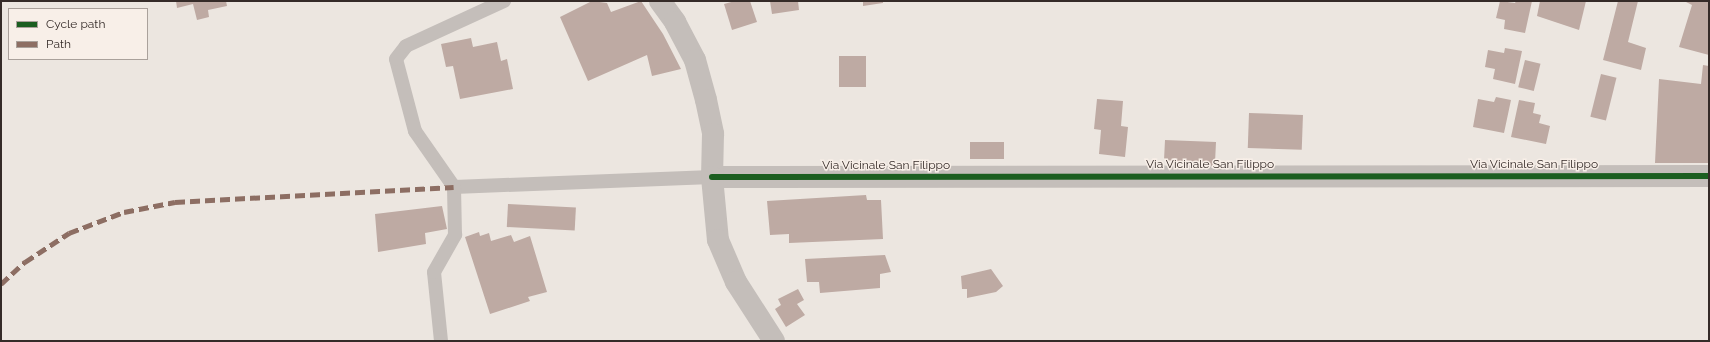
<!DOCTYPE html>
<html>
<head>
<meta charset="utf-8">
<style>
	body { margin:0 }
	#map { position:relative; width:1710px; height:342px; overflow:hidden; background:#ece6e0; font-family:Raleway,sans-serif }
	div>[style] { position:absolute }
	.building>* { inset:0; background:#beaaa3; transform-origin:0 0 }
	.service>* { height:14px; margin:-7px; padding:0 7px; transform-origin:7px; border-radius:7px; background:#c4beba }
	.minor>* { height:22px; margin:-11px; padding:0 11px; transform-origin:11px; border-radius:11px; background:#c4beba }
	.tertiary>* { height:22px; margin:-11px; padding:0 11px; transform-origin:11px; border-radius:11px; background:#c4beba }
	.quiet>* { height:5px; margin-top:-2.5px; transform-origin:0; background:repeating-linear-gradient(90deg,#8d6e63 0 10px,transparent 0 15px) }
	.cycleway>* { height:6px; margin:-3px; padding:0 3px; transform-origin:3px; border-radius:3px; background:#1b5e20 }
	span { translate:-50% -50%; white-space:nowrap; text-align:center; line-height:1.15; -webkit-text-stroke:3px #f8efe8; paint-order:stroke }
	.street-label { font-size:12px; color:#352b28 }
	.frame { position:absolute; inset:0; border:2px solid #352b28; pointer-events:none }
	.legend { position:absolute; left:8px; top:8px; width:140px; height:52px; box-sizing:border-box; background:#f8efe8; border:1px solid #aaa19b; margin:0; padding:5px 7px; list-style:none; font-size:12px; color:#352b28 }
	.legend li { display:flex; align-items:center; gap:8px; height:20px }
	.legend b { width:20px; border:1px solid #aaa19b }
</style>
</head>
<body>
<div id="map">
	<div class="building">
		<div style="clip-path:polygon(176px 1px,226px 1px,227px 6px,208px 10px,209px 17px,197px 20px,193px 4px,177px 8px)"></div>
		<div style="clip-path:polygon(592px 1px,607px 3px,611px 12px,641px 1px,663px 34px,681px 69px,652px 76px,647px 55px,588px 81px,560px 17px)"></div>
		<div style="clip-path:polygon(735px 1px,750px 1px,757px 22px,732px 30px,724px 4px)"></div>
		<div style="clip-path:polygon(770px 1px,798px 1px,799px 10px,772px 14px)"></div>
		<div style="clip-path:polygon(863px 1px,883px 1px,883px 3px,863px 6px)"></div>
		<div style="clip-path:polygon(1500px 1px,1515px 3px,1516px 1px,1532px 1px,1525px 33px,1504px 29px,1505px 20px,1496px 18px)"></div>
		<div style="clip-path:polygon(1540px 1px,1586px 1px,1579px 30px,1537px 16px)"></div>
		<div style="clip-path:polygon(1618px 1px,1638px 1px,1628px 42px,1646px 48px,1641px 70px,1603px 60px)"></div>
		<div style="clip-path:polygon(1684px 1px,1709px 1px,1709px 55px,1679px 47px,1692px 5px)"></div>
		<div style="clip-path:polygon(471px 38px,473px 47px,497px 42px,501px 61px,507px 59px,513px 89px,460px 99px,453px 66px,446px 67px,441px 44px)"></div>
		<div style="clip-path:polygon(1505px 48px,1522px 51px,1515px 84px,1493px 79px,1495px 69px,1485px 67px,1488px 50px,1504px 53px)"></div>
		<div style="left:839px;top:56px;width:27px;height:31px"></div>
		<div style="left:1525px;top:60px;width:16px;height:28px;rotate:14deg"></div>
		<div style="clip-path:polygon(1703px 65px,1709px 66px,1709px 163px,1655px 163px,1659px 79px,1701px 84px)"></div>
		<div style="left:1601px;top:74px;width:16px;height:44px;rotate:14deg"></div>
		<div style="clip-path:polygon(1496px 97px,1511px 100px,1504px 133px,1473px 127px,1478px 99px,1494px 102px)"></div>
		<div style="clip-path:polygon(1097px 99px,1123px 101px,1121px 126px,1128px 127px,1125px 157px,1099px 154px,1101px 130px,1094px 129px)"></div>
		<div style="clip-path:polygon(1519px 100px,1535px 103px,1533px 113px,1541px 115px,1539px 123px,1550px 126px,1546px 144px,1511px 137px)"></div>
		<div style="left:1249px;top:113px;width:54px;height:35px;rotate:2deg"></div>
		<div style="clip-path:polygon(1165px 140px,1216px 142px,1215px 163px,1210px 172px,1192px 171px,1192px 162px,1164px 160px)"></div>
		<div style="left:970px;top:142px;width:34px;height:17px"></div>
		<div style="clip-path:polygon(866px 195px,867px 200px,881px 200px,883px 239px,789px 243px,789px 234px,770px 235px,767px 201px)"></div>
		<div style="left:508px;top:204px;width:68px;height:23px;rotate:3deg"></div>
		<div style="clip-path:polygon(442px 206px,447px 229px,425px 233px,426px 244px,378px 252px,375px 214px)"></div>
		<div style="clip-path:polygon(479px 232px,480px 236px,489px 233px,491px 241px,511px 235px,514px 242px,530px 236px,547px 292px,528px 297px,530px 301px,490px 314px,465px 237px)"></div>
		<div style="clip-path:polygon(885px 255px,891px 272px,880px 274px,880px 288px,820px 293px,819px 282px,807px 282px,805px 259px)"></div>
		<div style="clip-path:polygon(991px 269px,1003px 286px,996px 292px,967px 298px,967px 289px,962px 289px,961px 276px)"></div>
		<div style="clip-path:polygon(798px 289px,804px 300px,797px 304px,805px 315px,786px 327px,775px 309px,781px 305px,778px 299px)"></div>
	</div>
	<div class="service">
		<div style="left:454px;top:187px;width:258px;rotate:-2.2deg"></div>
		<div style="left:441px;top:341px;width:69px;rotate:-95.8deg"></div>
		<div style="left:434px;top:272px;width:43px;rotate:-60.4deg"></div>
		<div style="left:455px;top:235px;width:48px;rotate:-91.2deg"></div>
		<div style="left:454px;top:187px;width:68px;rotate:-124.9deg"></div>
		<div style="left:415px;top:131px;width:74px;rotate:-104.8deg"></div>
		<div style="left:396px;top:59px;width:16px;rotate:-52deg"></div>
		<div style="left:406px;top:46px;width:108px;rotate:-24.7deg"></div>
	</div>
	<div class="minor">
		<div style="left:712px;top:177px;width:997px;rotate:-0.06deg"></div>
	</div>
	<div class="tertiary">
		<div style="left:660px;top:1px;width:26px;rotate:54deg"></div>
		<div style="left:675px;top:22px;width:43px;rotate:62.2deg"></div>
		<div style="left:695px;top:60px;width:41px;rotate:74.6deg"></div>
		<div style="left:706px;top:100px;width:35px;rotate:78deg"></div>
		<div style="left:713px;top:134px;width:43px;rotate:91.3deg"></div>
		<div style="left:712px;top:177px;width:63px;rotate:84.6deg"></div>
		<div style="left:718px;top:240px;width:46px;rotate:66.8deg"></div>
		<div style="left:736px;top:282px;width:70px;rotate:57.2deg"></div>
	</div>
	<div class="quiet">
		<div style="left:1px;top:284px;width:33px;rotate:-43deg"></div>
		<div style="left:25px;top:262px;width:53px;rotate:-33.4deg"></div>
		<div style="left:69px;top:233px;width:59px;rotate:-20.9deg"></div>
		<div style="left:124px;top:212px;width:52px;rotate:-11.1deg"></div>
		<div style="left:175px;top:202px;width:279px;rotate:-3.1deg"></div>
	</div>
	<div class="cycleway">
		<div style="left:712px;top:177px;width:997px;rotate:-0.06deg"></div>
	</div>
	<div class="street-label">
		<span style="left:1210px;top:165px">Via Vicinale San Filippo</span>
		<span style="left:1534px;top:165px">Via Vicinale San Filippo</span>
		<span style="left:886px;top:166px">Via Vicinale San Filippo</span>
	</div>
	<div class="frame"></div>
	<ul class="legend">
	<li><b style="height:5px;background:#1b5e20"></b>Cycle path</li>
	<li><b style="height:5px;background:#8d6e63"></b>Path</li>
	</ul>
</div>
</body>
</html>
